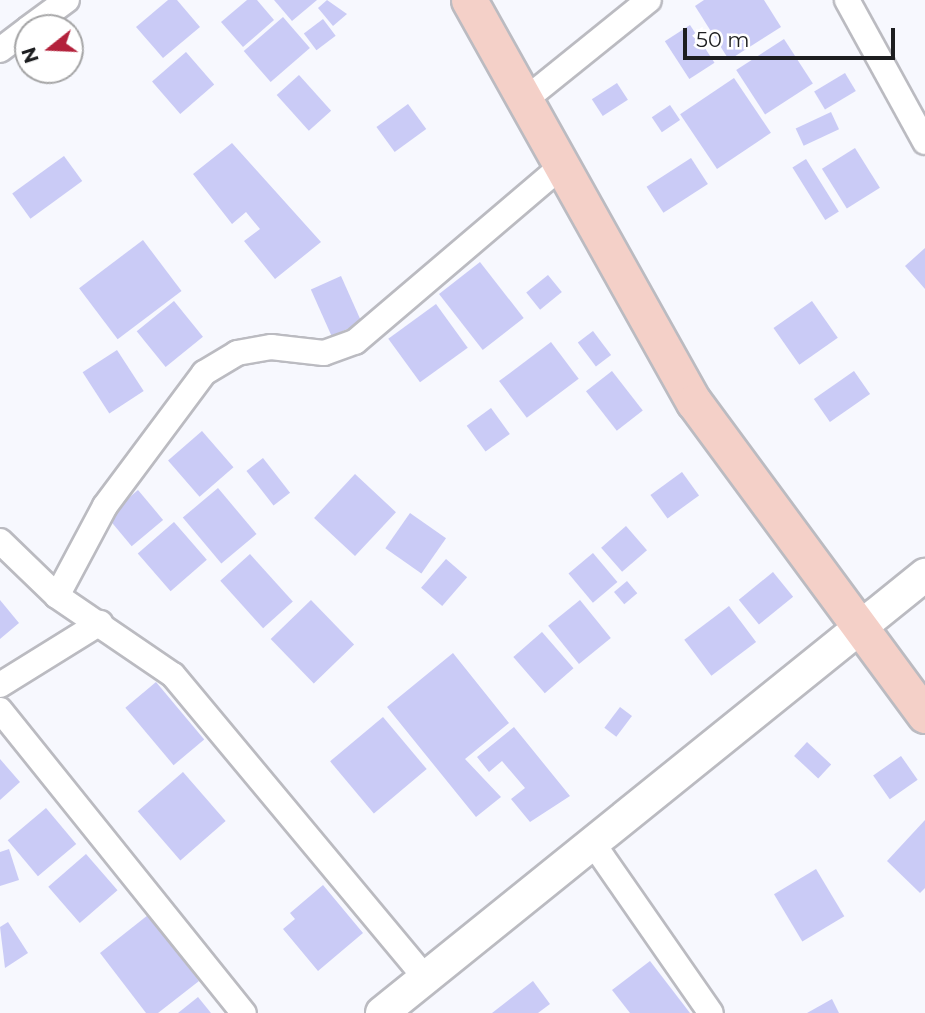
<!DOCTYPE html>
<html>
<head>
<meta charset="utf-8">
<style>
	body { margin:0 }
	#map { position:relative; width:925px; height:1013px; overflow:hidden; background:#f7f8fe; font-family:Montserrat,sans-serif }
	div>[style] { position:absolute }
	.building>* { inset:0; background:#cacbf6; transform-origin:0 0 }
	.roads { filter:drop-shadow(2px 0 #bbbbc1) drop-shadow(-2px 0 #bbbbc1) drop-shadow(0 2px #bbbbc1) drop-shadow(0 -2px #bbbbc1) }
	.minor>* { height:24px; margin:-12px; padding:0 12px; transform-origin:12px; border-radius:12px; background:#fff }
	.tertiary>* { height:32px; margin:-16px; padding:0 16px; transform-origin:16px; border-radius:16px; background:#fff }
	.secondary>* { height:35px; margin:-17.5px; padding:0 17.5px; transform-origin:17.5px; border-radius:17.5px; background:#f4d0c8 }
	span { translate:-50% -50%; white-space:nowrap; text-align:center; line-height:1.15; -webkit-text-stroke:5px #fff; paint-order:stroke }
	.north { position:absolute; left:14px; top:14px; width:70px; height:70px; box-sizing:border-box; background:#fff; border:2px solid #a5a5a6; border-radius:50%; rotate:252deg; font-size:19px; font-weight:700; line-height:28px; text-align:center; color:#1d1e20 }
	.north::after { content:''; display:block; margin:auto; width:24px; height:32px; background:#b3213b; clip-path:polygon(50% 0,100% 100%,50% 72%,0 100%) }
	.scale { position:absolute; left:683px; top:28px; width:212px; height:32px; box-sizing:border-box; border:4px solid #1d1e20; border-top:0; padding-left:9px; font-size:21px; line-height:24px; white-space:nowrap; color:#1d1e20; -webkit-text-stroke:5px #fff; paint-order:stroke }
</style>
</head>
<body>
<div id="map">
	<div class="building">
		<div style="clip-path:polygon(168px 0,177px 0,200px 27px,163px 58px,136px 27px)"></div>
		<div style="clip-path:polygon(247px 0,257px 0,274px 20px,243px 47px,221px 22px)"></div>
		<div style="clip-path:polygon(274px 0,317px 0,292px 21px)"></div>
		<div style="clip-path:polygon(327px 0,347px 14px,333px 26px,318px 8px)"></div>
		<div style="clip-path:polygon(704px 0,764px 0,781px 27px,729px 60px,695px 6px)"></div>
		<div style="left:283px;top:17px;width:41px;height:52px;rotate:49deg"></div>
		<div style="left:323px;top:19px;width:21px;height:24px;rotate:53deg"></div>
		<div style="left:690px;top:25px;width:45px;height:30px;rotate:57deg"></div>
		<div style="left:784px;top:39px;width:53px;height:57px;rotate:57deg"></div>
		<div style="left:186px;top:52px;width:43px;height:45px;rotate:49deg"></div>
		<div style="left:845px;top:73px;width:21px;height:36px;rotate:59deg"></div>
		<div style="left:299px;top:75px;width:48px;height:30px;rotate:48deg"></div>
		<div style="left:734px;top:78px;width:66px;height:65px;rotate:56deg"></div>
		<div style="left:617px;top:83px;width:20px;height:30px;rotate:57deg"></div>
		<div style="left:408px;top:104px;width:31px;height:39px;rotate:54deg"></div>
		<div style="left:670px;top:105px;width:18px;height:22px;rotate:56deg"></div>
		<div style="left:831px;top:112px;width:19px;height:39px;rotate:65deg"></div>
		<div style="clip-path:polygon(232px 143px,321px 242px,275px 279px,244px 241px,260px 229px,246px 212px,232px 224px,193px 174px)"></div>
		<div style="left:855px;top:148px;width:47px;height:39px;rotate:58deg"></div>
		<div style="left:64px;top:156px;width:31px;height:64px;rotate:54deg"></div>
		<div style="left:691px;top:158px;width:31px;height:53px;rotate:57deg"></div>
		<div style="left:806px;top:159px;width:62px;height:16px;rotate:58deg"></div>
		<div style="left:143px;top:240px;width:64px;height:80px;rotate:53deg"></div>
		<div style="clip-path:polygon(925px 248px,925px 289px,905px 266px)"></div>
		<div style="left:480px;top:262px;width:71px;height:52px;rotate:52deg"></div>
		<div style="left:548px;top:275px;width:22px;height:28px;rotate:51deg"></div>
		<div style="left:341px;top:276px;width:51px;height:33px;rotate:66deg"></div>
		<div style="left:174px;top:301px;width:46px;height:48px;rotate:51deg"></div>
		<div style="left:812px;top:301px;width:45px;height:47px;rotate:55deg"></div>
		<div style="left:436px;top:304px;width:54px;height:59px;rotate:54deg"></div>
		<div style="left:593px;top:331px;width:30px;height:19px;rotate:53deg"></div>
		<div style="left:551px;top:342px;width:46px;height:65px;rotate:53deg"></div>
		<div style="left:117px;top:350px;width:49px;height:41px;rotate:57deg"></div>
		<div style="left:612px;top:371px;width:50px;height:33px;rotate:52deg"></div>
		<div style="left:854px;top:371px;width:28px;height:49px;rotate:55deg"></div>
		<div style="left:491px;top:408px;width:32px;height:30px;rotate:54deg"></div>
		<div style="left:202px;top:431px;width:48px;height:45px;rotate:49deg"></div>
		<div style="left:263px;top:458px;width:44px;height:21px;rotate:52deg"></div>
		<div style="left:682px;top:472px;width:29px;height:39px;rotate:54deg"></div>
		<div style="left:355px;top:474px;width:56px;height:60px;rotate:43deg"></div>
		<div style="left:218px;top:488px;width:60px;height:46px;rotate:50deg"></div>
		<div style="left:138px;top:490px;width:39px;height:41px;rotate:50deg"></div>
		<div style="left:410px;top:513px;width:44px;height:43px;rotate:35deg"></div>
		<div style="left:174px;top:522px;width:50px;height:48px;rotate:49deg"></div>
		<div style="left:626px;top:526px;width:32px;height:33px;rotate:49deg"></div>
		<div style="left:593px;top:553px;width:38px;height:32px;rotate:50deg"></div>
		<div style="left:250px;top:554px;width:64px;height:40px;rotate:48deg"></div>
		<div style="left:446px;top:559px;width:28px;height:38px;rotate:41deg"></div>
		<div style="left:773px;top:572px;width:32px;height:44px;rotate:51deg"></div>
		<div style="left:627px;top:581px;width:16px;height:17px;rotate:50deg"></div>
		<div style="clip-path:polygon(0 600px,19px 623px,0 639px)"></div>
		<div style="left:311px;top:600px;width:62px;height:56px;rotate:46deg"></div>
		<div style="left:580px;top:600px;width:49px;height:41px;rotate:51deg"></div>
		<div style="left:729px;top:606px;width:45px;height:56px;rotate:53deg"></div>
		<div style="left:542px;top:632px;width:48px;height:38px;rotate:49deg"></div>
		<div style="clip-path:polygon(453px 653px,509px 723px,465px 759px,501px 797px,476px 817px,387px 707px)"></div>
		<div style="left:156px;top:682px;width:75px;height:40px;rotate:50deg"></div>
		<div style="left:620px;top:707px;width:15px;height:26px;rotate:37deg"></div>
		<div style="left:383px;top:717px;width:68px;height:69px;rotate:50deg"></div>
		<div style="clip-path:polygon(514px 727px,570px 796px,530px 822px,511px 799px,525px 788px,502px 761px,489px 772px,477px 757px)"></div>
		<div style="left:807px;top:742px;width:33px;height:19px;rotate:43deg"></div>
		<div style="left:901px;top:756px;width:29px;height:34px;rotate:55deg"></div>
		<div style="clip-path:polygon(0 759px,20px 782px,0 800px)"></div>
		<div style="left:183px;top:772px;width:65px;height:60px;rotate:49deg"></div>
		<div style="left:46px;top:808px;width:47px;height:50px;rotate:50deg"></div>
		<div style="clip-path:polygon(925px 820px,925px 888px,920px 893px,887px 861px)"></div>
		<div style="clip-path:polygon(9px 849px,19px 880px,0 886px,0 852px)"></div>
		<div style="left:86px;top:854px;width:48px;height:50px;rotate:49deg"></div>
		<div style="left:816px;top:869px;width:55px;height:49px;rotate:59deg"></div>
		<div style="clip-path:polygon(323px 885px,363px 933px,318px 971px,283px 929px,295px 919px,290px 913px)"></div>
		<div style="clip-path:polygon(148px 915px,199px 981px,158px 1013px,146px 1013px,100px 953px)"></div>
		<div style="clip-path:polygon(8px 922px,28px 953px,5px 968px,0 927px)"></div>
		<div style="clip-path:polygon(650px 961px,690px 1013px,630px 1013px,612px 990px)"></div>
		<div style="clip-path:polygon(533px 981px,550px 1004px,538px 1013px,492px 1013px)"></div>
		<div style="clip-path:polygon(198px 997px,211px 1013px,178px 1013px)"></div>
		<div style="clip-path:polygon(832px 999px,839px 1013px,807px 1013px)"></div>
	</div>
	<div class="roads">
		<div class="minor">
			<div style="left:847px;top:0;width:162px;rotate:61.2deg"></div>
			<div style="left:29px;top:28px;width:47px;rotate:-36.4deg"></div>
			<div style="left:0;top:50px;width:35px;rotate:-37deg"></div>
			<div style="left:525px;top:100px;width:159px;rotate:-38.9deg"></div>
			<div style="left:0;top:541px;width:79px;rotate:44deg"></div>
			<div style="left:57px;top:596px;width:140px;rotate:34.3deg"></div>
			<div style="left:173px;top:675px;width:393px;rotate:50.2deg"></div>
			<div style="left:57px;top:596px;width:102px;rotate:-61.9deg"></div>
			<div style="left:105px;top:506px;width:166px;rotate:-53.3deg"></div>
			<div style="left:204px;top:373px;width:39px;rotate:-31deg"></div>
			<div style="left:237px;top:353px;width:35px;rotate:-10deg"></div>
			<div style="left:271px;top:347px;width:53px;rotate:6.5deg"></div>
			<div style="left:324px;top:353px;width:33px;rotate:-20deg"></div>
			<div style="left:355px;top:342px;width:272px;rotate:-40.4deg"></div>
			<div style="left:0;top:685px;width:118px;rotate:-31.8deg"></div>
			<div style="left:0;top:710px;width:389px;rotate:51.2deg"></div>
			<div style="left:592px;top:842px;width:208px;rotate:55.2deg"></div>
		</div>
		<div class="tertiary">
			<div style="left:382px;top:1013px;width:698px;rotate:-38.89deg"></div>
		</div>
		<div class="secondary">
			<div style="left:469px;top:0;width:461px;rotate:60.8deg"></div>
			<div style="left:694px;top:402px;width:389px;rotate:53.6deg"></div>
		</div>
	</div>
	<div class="north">N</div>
	<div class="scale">50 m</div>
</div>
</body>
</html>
